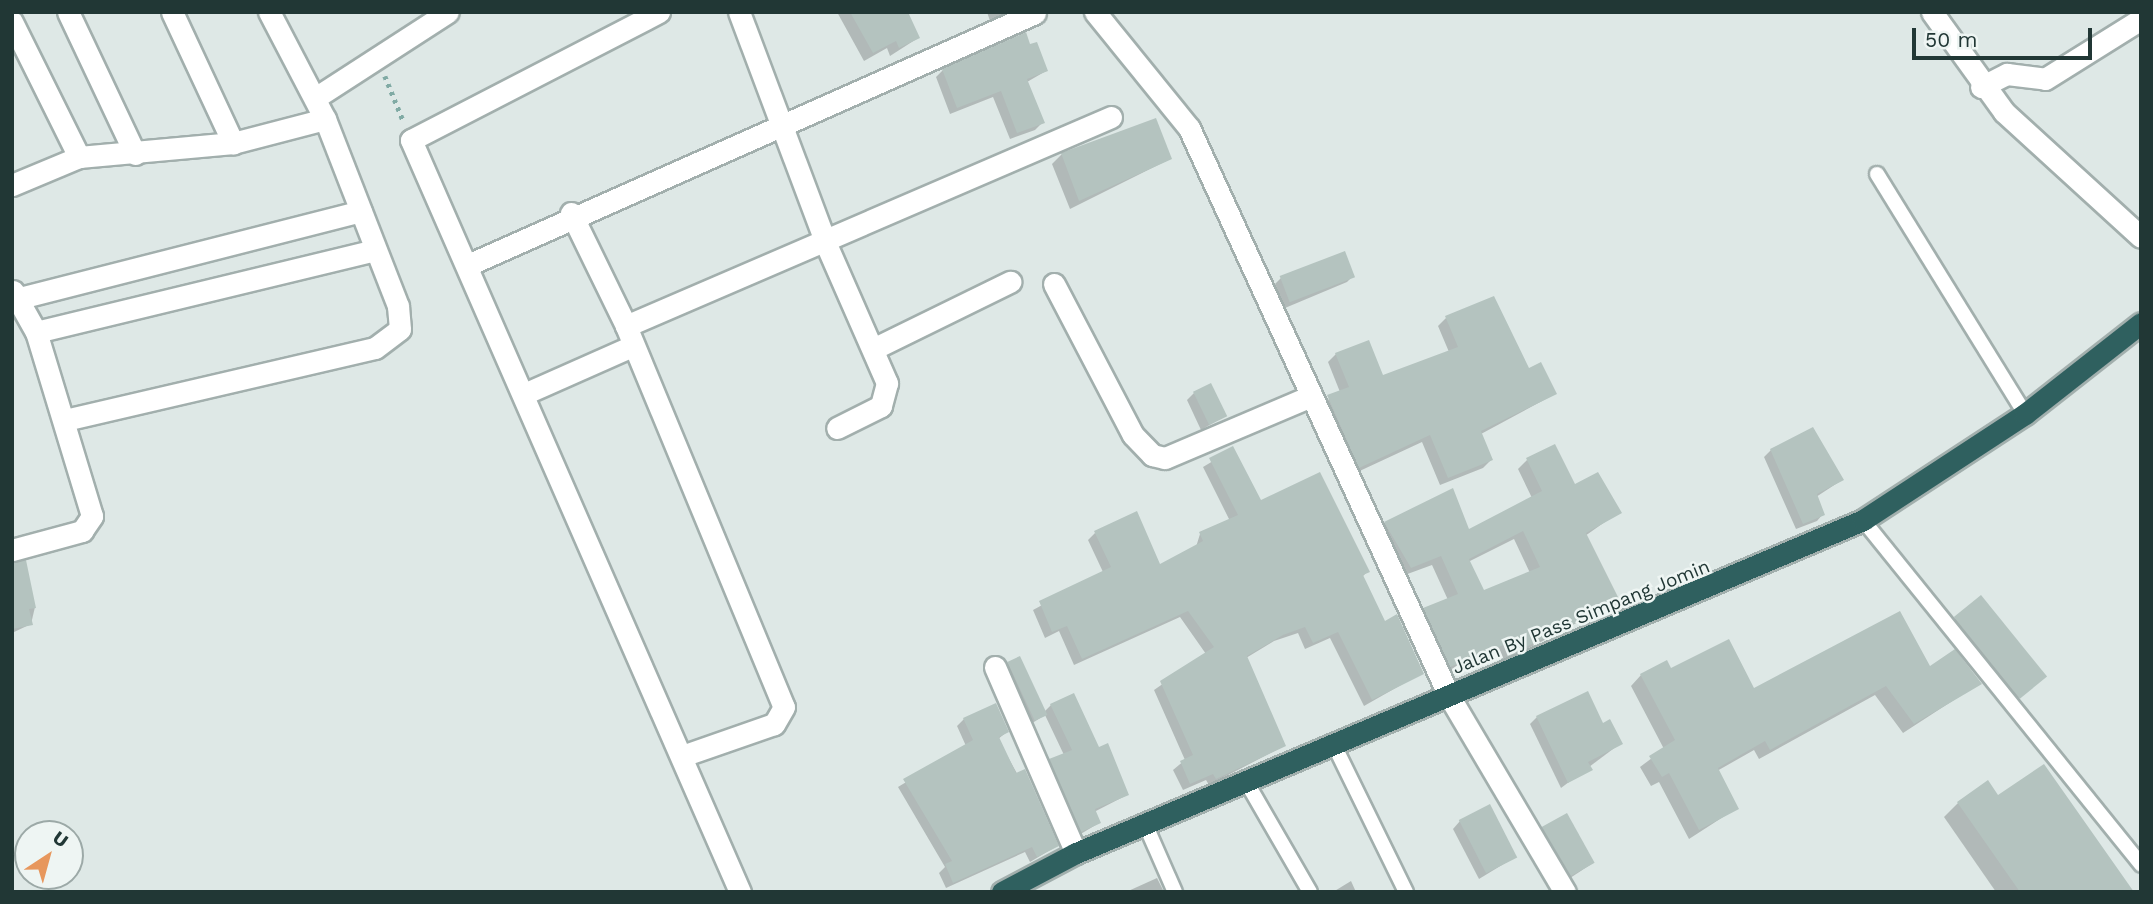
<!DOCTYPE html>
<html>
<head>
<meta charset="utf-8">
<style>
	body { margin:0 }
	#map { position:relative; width:2153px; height:904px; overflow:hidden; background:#dee8e6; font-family:"Work Sans",sans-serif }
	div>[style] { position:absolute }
	.shadow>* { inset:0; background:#0003; transform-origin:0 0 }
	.building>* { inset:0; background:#b4c3bf; transform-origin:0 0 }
	.path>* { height:4.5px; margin-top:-2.25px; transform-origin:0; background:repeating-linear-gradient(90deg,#80aaa4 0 3.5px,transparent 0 8.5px) }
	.roads { filter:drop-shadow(2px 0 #a2afad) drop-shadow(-2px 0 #a2afad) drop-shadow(0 2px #a2afad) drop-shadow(0 -2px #a2afad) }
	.lane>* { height:14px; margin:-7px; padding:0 7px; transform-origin:7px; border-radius:7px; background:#fff }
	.street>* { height:21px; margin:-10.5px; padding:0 10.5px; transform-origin:10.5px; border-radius:10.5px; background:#fff }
	.highway>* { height:21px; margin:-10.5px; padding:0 10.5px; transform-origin:10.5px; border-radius:10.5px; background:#2f605f }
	span { translate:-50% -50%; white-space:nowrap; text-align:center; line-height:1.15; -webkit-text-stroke:5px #eef5f3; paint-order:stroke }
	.street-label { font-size:19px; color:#213735 }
	.frame { position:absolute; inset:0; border:14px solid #213735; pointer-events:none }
	.north { position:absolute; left:14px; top:820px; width:70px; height:70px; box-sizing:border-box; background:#eef5f3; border:2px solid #9ca9a7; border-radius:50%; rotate:36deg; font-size:19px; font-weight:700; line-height:28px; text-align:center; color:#213735 }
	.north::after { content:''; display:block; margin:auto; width:24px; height:32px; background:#e7975d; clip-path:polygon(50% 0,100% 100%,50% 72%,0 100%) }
	.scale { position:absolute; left:1912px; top:28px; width:180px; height:32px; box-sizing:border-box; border:4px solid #213735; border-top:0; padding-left:9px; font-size:21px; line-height:24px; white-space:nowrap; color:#213735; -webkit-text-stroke:5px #eef5f3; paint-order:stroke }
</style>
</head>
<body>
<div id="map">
	<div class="shadow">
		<div style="clip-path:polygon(837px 12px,906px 12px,918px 38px,890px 56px,887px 48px,864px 61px)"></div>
		<div style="clip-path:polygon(987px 12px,1009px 12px,990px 21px)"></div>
		<div style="clip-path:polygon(1029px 46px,1046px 71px,1027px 82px,1043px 122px,1035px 130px,1010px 139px,993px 97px,950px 114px,936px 77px,943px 70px)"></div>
		<div style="clip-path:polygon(1062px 154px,1170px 159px,1070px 209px,1052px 164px)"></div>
		<div style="clip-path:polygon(1344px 253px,1353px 276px,1347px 282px,1285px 308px,1275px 284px,1281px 278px)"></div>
		<div style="clip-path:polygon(1446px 318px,1555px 394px,1481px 434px,1491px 460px,1483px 468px,1440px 485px,1422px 442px,1351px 475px,1320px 405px,1340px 392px,1328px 362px,1336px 354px,1382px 377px,1449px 352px,1438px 326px)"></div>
		<div style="clip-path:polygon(1194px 393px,1225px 416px,1201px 430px,1187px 400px)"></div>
		<div style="clip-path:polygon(1233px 449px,1260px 503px,1368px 571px,1362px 577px,1384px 623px,1422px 673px,1364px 706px,1330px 638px,1305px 649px,1298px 633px,1274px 641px,1246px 658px,1284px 746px,1209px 785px,1206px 780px,1183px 790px,1173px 770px,1185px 760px,1154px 690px,1206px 654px,1180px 617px,1074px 665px,1059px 631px,1045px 638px,1033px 610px,1103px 572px,1088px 540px,1095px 533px,1159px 567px,1196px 547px,1200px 534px,1230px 521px,1203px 467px)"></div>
		<div style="clip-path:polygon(1771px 450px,1842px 480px,1816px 497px,1823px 514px,1817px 521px,1796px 529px,1764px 457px)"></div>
		<div style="clip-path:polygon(evenodd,1527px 460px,1619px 512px,1585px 536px,1618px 601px,1503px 662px,1498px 651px,1441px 675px,1415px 619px,1448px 600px,1432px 565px,1402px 576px,1376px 532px,1385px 523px,1468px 532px,1532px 498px,1518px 469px,1527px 460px,1514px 539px,1530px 573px,1483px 592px,1468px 562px,1514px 539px)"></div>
		<div style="clip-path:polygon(12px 572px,35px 607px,31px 624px,12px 633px)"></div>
		<div style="left:1981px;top:598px;width:101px;height:48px;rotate:51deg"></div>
		<div style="clip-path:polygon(1008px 663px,1044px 712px,1051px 705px,1098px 749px,1127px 795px,1094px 812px,1099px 823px,1074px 838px,1043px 767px,1064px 755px,1045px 715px,1026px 727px,1001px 671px)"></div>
		<div style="clip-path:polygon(1929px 669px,1980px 683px,1903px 733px,1875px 695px,1759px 759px,1754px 750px,1717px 771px,1737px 808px,1689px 839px,1659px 782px,1651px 786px,1640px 767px,1664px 749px,1631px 686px,1641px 675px,1670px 670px,1753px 690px)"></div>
		<div style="clip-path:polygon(1537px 717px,1602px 725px,1621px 743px,1561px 788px,1530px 724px)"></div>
		<div style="clip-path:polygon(964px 719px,1007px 732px,998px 739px,1057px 846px,1030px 862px,1025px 852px,946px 888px,939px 873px,945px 867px,898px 787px,966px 746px,957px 726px)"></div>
		<div style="clip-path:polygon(1998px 798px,2131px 892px,1996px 892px,1944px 817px,1958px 803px)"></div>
		<div style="clip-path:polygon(1460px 821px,1515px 857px,1479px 879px,1453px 829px)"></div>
		<div style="clip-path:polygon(1543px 828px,1593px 863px,1564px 882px,1536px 835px)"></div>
		<div style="clip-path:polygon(1157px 878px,1164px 892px,1126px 892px)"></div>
		<div style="clip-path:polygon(1351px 881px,1356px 892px,1333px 892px)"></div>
	</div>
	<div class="building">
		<div style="clip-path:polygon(850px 12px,908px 12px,920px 38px,899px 48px,896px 41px,873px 53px)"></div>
		<div style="clip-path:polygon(1026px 32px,1030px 44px,1037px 42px,1048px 71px,1027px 79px,1045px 123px,1017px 133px,1001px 91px,957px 108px,942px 69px)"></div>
		<div style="clip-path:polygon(1156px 118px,1172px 159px,1079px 201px,1061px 153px)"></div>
		<div style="left:1345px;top:251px;width:28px;height:70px;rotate:69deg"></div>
		<div style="clip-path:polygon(1494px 296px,1529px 368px,1541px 362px,1557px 394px,1481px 431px,1493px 460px,1448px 478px,1430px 435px,1359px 468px,1327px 395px,1349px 387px,1335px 353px,1369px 340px,1383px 375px,1458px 347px,1445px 316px)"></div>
		<div style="left:1211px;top:383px;width:37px;height:20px;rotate:64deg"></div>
		<div style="clip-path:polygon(1813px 427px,1844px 480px,1817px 494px,1825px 515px,1803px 524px,1770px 449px)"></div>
		<div style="clip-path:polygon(evenodd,1555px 444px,1575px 484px,1598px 472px,1622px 513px,1586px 533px,1620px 601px,1512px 654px,1508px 643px,1450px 667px,1423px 608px,1458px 594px,1441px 556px,1411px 568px,1384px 522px,1453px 488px,1469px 529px,1542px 491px,1526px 458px,1555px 444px,1523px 531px,1540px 567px,1484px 590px,1469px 559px,1523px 531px)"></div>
		<div style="clip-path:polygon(1233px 446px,1261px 500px,1320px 472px,1370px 572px,1363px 575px,1385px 621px,1397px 614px,1424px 674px,1372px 700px,1338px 632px,1313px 643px,1305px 627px,1283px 635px,1247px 656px,1286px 746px,1216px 779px,1213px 774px,1190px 784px,1180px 761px,1193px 755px,1160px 681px,1214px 647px,1188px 611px,1082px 659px,1067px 626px,1052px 632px,1039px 601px,1111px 567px,1094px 531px,1137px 511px,1160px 564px,1203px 541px,1199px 532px,1238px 515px,1209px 458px)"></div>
		<div style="clip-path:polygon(26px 560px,36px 608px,29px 609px,33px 625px,12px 629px,12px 563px)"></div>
		<div style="left:1981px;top:595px;width:105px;height:35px;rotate:51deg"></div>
		<div style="clip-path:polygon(1900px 611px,1930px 666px,1955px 649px,1982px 684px,1914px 724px,1886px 686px,1770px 750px,1765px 741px,1718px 768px,1739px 809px,1699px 830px,1669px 773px,1662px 777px,1649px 756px,1675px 740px,1640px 674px,1667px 660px,1671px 668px,1729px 639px,1754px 688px)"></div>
		<div style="left:1020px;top:656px;width:65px;height:14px;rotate:65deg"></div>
		<div style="clip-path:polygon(1588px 691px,1603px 723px,1610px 719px,1623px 744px,1588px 762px,1593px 770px,1568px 783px,1536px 716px)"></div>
		<div style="clip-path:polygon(1074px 693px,1099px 747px,1108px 743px,1129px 795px,1095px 809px,1101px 823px,1081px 832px,1049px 759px,1072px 750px,1050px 704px)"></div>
		<div style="clip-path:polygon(996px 703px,1009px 732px,999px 737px,1016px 773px,1025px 769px,1059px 846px,1037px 857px,1032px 847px,953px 883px,945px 864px,952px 861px,903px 779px,973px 740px,963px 718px)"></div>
		<div style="clip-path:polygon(2044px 764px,2134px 892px,2020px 892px,1957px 802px,1988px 780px,1998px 795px)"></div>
		<div style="left:1490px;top:804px;width:60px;height:35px;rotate:63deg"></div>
		<div style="left:1567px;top:813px;width:57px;height:29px;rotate:61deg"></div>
	</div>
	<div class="path">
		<div style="left:385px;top:76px;width:48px;rotate:67.8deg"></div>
	</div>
	<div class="roads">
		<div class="lane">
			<div style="left:1877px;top:174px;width:282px;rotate:58.3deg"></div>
			<div style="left:1863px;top:520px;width:443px;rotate:51.1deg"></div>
			<div style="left:1334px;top:745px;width:164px;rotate:63.9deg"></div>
			<div style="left:1247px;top:783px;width:126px;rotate:60deg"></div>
			<div style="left:1146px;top:826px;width:72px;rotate:66.3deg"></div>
		</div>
		<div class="street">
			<div style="left:68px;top:12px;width:157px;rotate:64.7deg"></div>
			<div style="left:172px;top:12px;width:145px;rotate:65deg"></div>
			<div style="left:659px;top:12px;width:279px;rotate:152.7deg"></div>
			<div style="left:411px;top:140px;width:821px;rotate:66.37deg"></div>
			<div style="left:739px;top:12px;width:248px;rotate:69.4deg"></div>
			<div style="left:826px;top:244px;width:152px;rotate:66.3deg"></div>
			<div style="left:887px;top:383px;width:24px;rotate:105deg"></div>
			<div style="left:881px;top:406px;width:49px;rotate:153.4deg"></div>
			<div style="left:1095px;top:12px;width:149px;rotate:51deg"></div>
			<div style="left:1189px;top:128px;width:625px;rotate:65.4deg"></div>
			<div style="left:1449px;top:696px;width:228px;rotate:59.4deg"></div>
			<div style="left:1932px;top:12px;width:123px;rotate:54.2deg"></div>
			<div style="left:2004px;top:112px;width:185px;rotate:42.4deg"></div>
			<div style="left:12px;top:22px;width:151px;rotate:63.6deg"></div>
			<div style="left:1981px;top:87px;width:29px;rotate:-27deg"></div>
			<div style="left:2007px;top:74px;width:38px;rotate:7deg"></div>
			<div style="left:2045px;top:79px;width:113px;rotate:-32deg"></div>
			<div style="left:315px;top:98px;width:158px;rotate:-32.9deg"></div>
			<div style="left:12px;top:185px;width:73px;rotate:-22.7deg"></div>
			<div style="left:79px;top:157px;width:155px;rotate:-5.2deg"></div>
			<div style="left:233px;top:143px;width:95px;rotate:-14.6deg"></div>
			<div style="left:571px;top:213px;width:126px;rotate:64deg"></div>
			<div style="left:626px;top:326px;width:412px;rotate:67.5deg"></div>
			<div style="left:784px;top:707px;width:20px;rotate:120deg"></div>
			<div style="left:774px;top:724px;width:97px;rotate:160.8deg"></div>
			<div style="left:470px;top:264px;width:618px;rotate:-23.95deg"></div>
			<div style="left:1054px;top:284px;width:170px;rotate:62.4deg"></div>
			<div style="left:1133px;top:435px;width:28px;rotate:46deg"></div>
			<div style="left:1152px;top:455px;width:13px;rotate:13deg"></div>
			<div style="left:1165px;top:458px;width:159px;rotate:-23deg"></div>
			<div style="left:12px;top:300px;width:360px;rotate:-14.3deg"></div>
			<div style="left:626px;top:326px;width:528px;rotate:-23.31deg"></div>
			<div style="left:36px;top:332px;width:348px;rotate:-13.6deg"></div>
			<div style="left:873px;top:349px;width:153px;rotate:-26.1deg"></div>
			<div style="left:524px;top:394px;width:116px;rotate:-23.9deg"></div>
			<div style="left:65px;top:420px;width:318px;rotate:-13.1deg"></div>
			<div style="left:375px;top:348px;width:31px;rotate:-37deg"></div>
			<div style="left:400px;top:329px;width:23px;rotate:-95deg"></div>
			<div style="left:398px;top:306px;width:201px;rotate:-111.3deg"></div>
			<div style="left:325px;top:119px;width:121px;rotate:-117.6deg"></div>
			<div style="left:12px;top:550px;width:73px;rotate:-15.2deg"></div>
			<div style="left:82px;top:531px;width:18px;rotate:-56deg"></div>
			<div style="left:92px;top:516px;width:192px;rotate:-106.9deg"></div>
			<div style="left:36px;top:332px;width:47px;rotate:-119.3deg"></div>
			<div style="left:995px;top:667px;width:203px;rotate:66.5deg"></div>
		</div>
		<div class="highway">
			<div style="left:1002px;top:892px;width:84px;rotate:-27.8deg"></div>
			<div style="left:1076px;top:853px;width:855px;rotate:-22.93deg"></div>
			<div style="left:1863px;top:520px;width:194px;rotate:-33.2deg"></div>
			<div style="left:2025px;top:414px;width:147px;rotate:-38.1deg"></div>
		</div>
	</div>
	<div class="street-label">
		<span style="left:1581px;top:617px;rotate:-22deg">Jalan By Pass Simpang Jomin</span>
	</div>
	<div class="frame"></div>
	<div class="north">U</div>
	<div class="scale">50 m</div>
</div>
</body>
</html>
